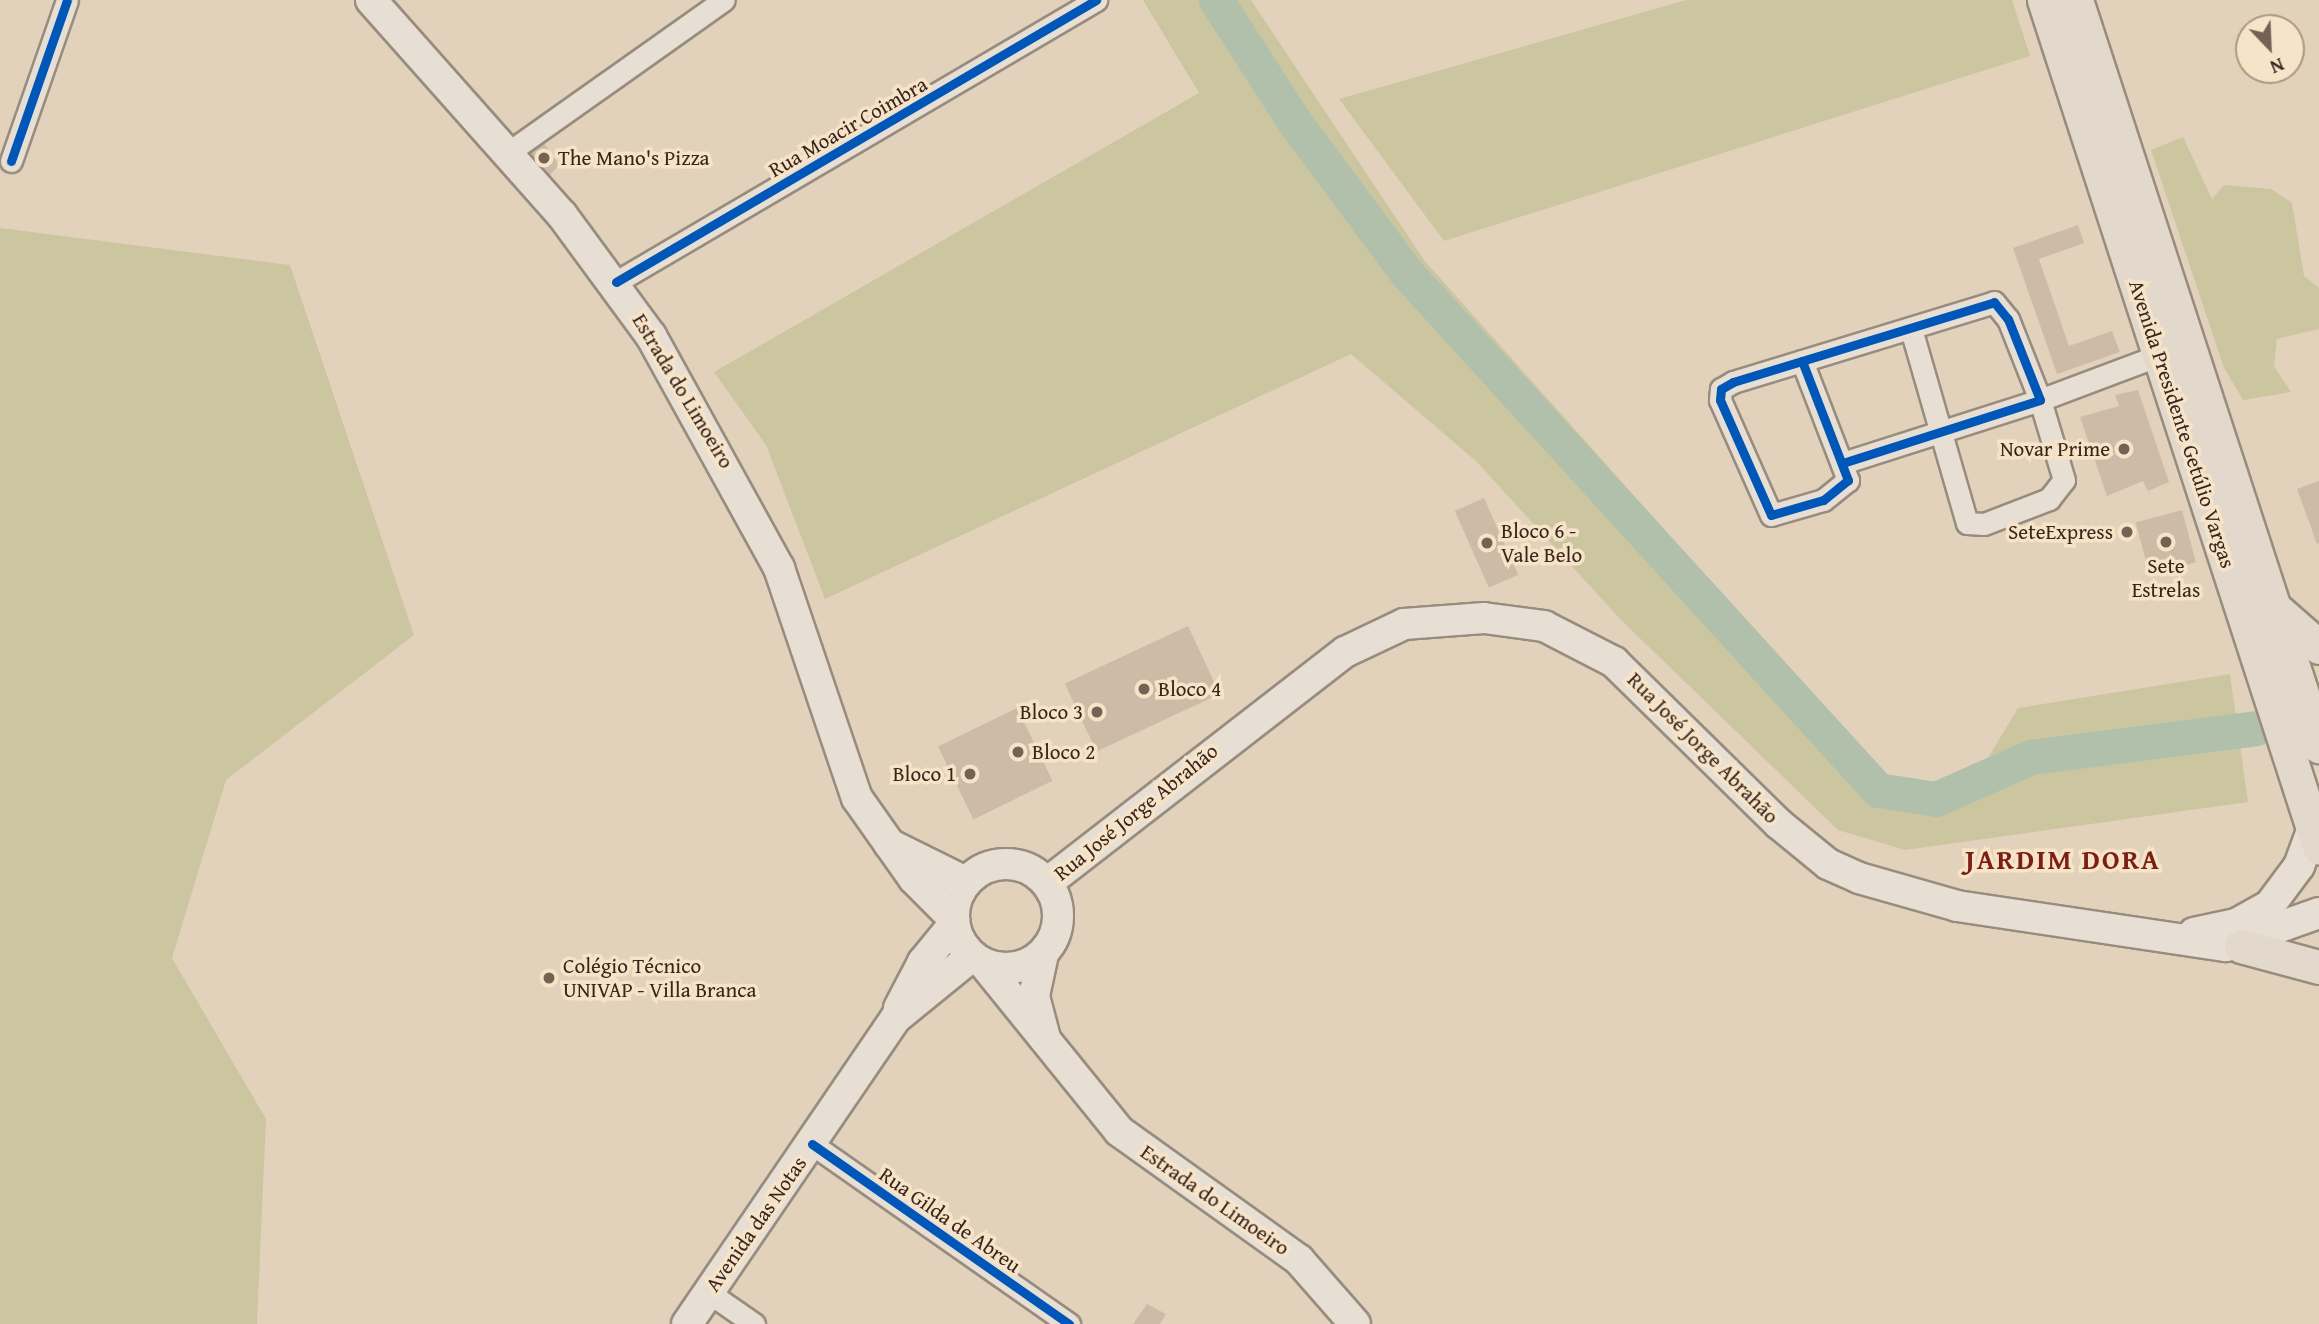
<!DOCTYPE html>
<html>
<head>
<meta charset="utf-8">
<style>
	body { margin:0 }
	#map { position:relative; width:2319px; height:1324px; overflow:hidden; background:#e2d2bb; font-family:"Gentium Book Plus",serif }
	div>[style] { position:absolute }
	.green>* { inset:0; background:#cbc6a0 }
	.river>* { height:35px; margin:-17.5px; padding:0 17.5px; transform-origin:17.5px; border-radius:17.5px; background:#b1c0ab }
	.building>* { inset:0; background:#cdbba7; transform-origin:0 0 }
	.roads { filter:drop-shadow(2px 0 #978c7e) drop-shadow(-2px 0 #978c7e) drop-shadow(0 2px #978c7e) drop-shadow(0 -2px #978c7e) }
	.street>* { height:21px; margin:-10.5px; padding:0 10.5px; transform-origin:10.5px; border-radius:10.5px; background:#e7dfd3 }
	.secondary>* { height:30px; margin:-15px; padding:0 15px; transform-origin:15px; border-radius:15px; background:#e7dfd3 }
	.secondary>.ring { margin:-15px; padding:0; box-sizing:content-box; background:none; border:30px solid #e7dfd3; border-radius:50% }
	.primary>* { height:33px; margin:-16.5px; padding:0 16.5px; transform-origin:16.5px; border-radius:16.5px; background:#e2d9cc }
	.cycleway>* { height:9px; margin:-4.5px; padding:0 4.5px; transform-origin:4.5px; border-radius:4.5px; background:#0057b8 }
	.dots>* { width:19px; height:19px; translate:-50% -50%; box-sizing:border-box; border:4px solid #f7e4c8; border-radius:50% }
	span { translate:-50% -50%; white-space:nowrap; text-align:center; line-height:1.15; -webkit-text-stroke:7px #f7e4c8; paint-order:stroke }
	.street-label { font-size:21px; color:#38251e }
	.poi-label { font-size:21px; color:#38251e }
	.left { translate:0 -50%; text-align:left }
	.right { translate:-100% -50%; text-align:right }
	.district-label { font-size:28px; color:#7a1f14; font-weight:700; letter-spacing:2px }
	.north { position:absolute; left:2235px; top:14px; width:70px; height:70px; box-sizing:border-box; background:#f7e4c8; border:2px solid #ab9884; border-radius:50%; rotate:157deg; font-size:19px; font-weight:700; line-height:28px; text-align:center; color:#38251e }
	.north::after { content:''; display:block; margin:auto; width:24px; height:32px; background:#746255; clip-path:polygon(50% 0,100% 100%,50% 72%,0 100%) }
</style>
</head>
<body>
<div id="map">
	<div class="green">
		<div style="clip-path:polygon(1143px 0,1251px 0,1424px 260px,1901px 795px,1927px 814px,1965px 796px,2018px 708px,2230px 674px,2248px 802px,1905px 850px,1838px 830px,1621px 620px,1477px 462px,1351px 354px,825px 599px,766px 445px,714px 372px,1199px 93px)"></div>
		<div style="clip-path:polygon(1686px 0,2012px 0,2030px 56px,1444px 241px,1339px 99px)"></div>
		<div style="clip-path:polygon(2183px 137px,2212px 199px,2224px 185px,2271px 189px,2292px 203px,2304px 276px,2319px 288px,2319px 329px,2277px 339px,2274px 366px,2291px 392px,2243px 400px,2224px 368px,2151px 150px)"></div>
		<div style="clip-path:polygon(0 228px,290px 265px,414px 635px,226px 780px,172px 958px,266px 1119px,257px 1324px,0 1324px)"></div>
	</div>
	<div class="river">
		<div style="left:1216px;top:0;width:148px;rotate:57.2deg"></div>
		<div style="left:1296px;top:124px;width:183px;rotate:53.4deg"></div>
		<div style="left:1405px;top:271px;width:702px;rotate:47.65deg"></div>
		<div style="left:1878px;top:790px;width:59px;rotate:8.8deg"></div>
		<div style="left:1936px;top:799px;width:104px;rotate:-23.9deg"></div>
		<div style="left:2031px;top:757px;width:227px;rotate:-7.3deg"></div>
	</div>
	<div class="building">
		<div style="clip-path:polygon(544px 143px,559px 165px,550px 175px,530px 153px)"></div>
		<div style="clip-path:polygon(2078px 225px,2084px 243px,2039px 259px,2069px 346px,2112px 331px,2120px 352px,2057px 374px,2013px 248px)"></div>
		<div style="clip-path:polygon(2138px 390px,2169px 482px,2148px 491px,2143px 481px,2107px 496px,2080px 417px,2119px 406px,2115px 395px)"></div>
		<div style="clip-path:polygon(2319px 481px,2319px 543px,2317px 544px,2297px 489px)"></div>
		<div style="left:1484px;top:498px;width:84px;height:32px;rotate:66deg"></div>
		<div style="left:2182px;top:510px;width:54px;height:48px;rotate:75deg"></div>
		<div style="left:1188px;top:626px;width:75px;height:136px;rotate:65deg"></div>
		<div style="left:1017px;top:708px;width:81px;height:88px;rotate:64deg"></div>
		<div style="clip-path:polygon(1147px 1304px,1166px 1314px,1160px 1324px,1133px 1324px)"></div>
	</div>
	<div class="roads">
		<div class="street">
			<div style="left:509px;top:152px;width:263px;rotate:-35.3deg"></div>
			<div style="left:11px;top:161px;width:170px;rotate:-70.8deg"></div>
			<div style="left:616px;top:282px;width:557px;rotate:-30.43deg"></div>
			<div style="left:1911px;top:329px;width:202px;rotate:73.9deg"></div>
			<div style="left:1967px;top:523px;width:17px;rotate:3deg"></div>
			<div style="left:1984px;top:524px;width:70px;rotate:-21deg"></div>
			<div style="left:2049px;top:499px;width:24px;rotate:-52deg"></div>
			<div style="left:2064px;top:480px;width:84px;rotate:-106.7deg"></div>
			<div style="left:2040px;top:400px;width:128px;rotate:-20.6deg"></div>
			<div style="left:1802px;top:361px;width:128px;rotate:68.9deg"></div>
			<div style="left:1848px;top:480px;width:32px;rotate:141deg"></div>
			<div style="left:1823px;top:500px;width:54px;rotate:163.9deg"></div>
			<div style="left:1771px;top:515px;width:126px;rotate:-113.9deg"></div>
			<div style="left:1720px;top:400px;width:11px;rotate:-85deg"></div>
			<div style="left:1721px;top:389px;width:14px;rotate:-30deg"></div>
			<div style="left:1733px;top:382px;width:273px;rotate:-17deg"></div>
			<div style="left:1994px;top:302px;width:22px;rotate:51deg"></div>
			<div style="left:2008px;top:319px;width:87px;rotate:68.4deg"></div>
			<div style="left:2040px;top:400px;width:208px;rotate:162.3deg"></div>
			<div style="left:812px;top:1144px;width:314px;rotate:35deg"></div>
			<div style="left:708px;top:1292px;width:56px;rotate:34.8deg"></div>
		</div>
		<div class="secondary">
			<div style="left:371px;top:0;width:288px;rotate:48.4deg"></div>
			<div style="left:562px;top:215px;width:150px;rotate:53.7deg"></div>
			<div style="left:651px;top:336px;width:265px;rotate:61.1deg"></div>
			<div style="left:779px;top:568px;width:243px;rotate:71.3deg"></div>
			<div style="left:857px;top:798px;width:99px;rotate:54.9deg"></div>
			<div style="left:914px;top:879px;width:57px;rotate:45deg"></div>
			<div style="left:889px;top:844px;width:86px;rotate:26.3deg"></div>
			<div class="ring" style="left:954px;top:864px;width:74px;height:74px"></div>
			<div style="left:1047px;top:883px;width:377px;rotate:-37.8deg"></div>
			<div style="left:1345px;top:652px;width:65px;rotate:-25.4deg"></div>
			<div style="left:1404px;top:624px;width:80px;rotate:-4.3deg"></div>
			<div style="left:1484px;top:618px;width:61px;rotate:7.6deg"></div>
			<div style="left:1544px;top:626px;width:79px;rotate:27.2deg"></div>
			<div style="left:1614px;top:662px;width:231px;rotate:44.5deg"></div>
			<div style="left:1779px;top:824px;width:63px;rotate:39.2deg"></div>
			<div style="left:1828px;top:864px;width:34px;rotate:24deg"></div>
			<div style="left:1859px;top:878px;width:102px;rotate:15.9deg"></div>
			<div style="left:1957px;top:906px;width:272px;rotate:8.5deg"></div>
			<div style="left:2226px;top:946px;width:99px;rotate:-19.5deg"></div>
			<div style="left:2194px;top:933px;width:43px;rotate:-12.1deg"></div>
			<div style="left:2236px;top:924px;width:39px;rotate:-29deg"></div>
			<div style="left:2270px;top:905px;width:49px;rotate:-53.4deg"></div>
			<div style="left:2299px;top:866px;width:40px;rotate:-69.8deg"></div>
			<div style="left:1043px;top:954px;width:43px;rotate:102.1deg"></div>
			<div style="left:1034px;top:996px;width:43px;rotate:75.3deg"></div>
			<div style="left:984px;top:964px;width:215px;rotate:51deg"></div>
			<div style="left:1119px;top:1131px;width:221px;rotate:35.6deg"></div>
			<div style="left:1299px;top:1260px;width:85px;rotate:48.8deg"></div>
			<div style="left:899px;top:1008px;width:52px;rotate:-62.4deg"></div>
			<div style="left:923px;top:962px;width:49px;rotate:-50.8deg"></div>
			<div style="left:687px;top:1324px;width:371px;rotate:-55.7deg"></div>
			<div style="left:896px;top:1018px;width:98px;rotate:-39.2deg"></div>
		</div>
		<div class="primary">
			<div style="left:2044px;top:0;width:891px;rotate:72.01deg"></div>
			<div style="left:2076px;top:0;width:785px;rotate:71.96deg"></div>
			<div style="left:2279px;top:612px;width:53px;rotate:41.2deg"></div>
			<div style="left:2241px;top:946px;width:81px;rotate:15.1deg"></div>
		</div>
	</div>
	<div class="cycleway">
		<div style="left:11px;top:161px;width:170px;rotate:-70.8deg"></div>
		<div style="left:616px;top:282px;width:557px;rotate:-30.43deg"></div>
		<div style="left:1802px;top:361px;width:128px;rotate:68.9deg"></div>
		<div style="left:1848px;top:480px;width:32px;rotate:141deg"></div>
		<div style="left:1823px;top:500px;width:54px;rotate:163.9deg"></div>
		<div style="left:1771px;top:515px;width:126px;rotate:-113.9deg"></div>
		<div style="left:1720px;top:400px;width:11px;rotate:-85deg"></div>
		<div style="left:1721px;top:389px;width:14px;rotate:-30deg"></div>
		<div style="left:1733px;top:382px;width:273px;rotate:-17deg"></div>
		<div style="left:1994px;top:302px;width:22px;rotate:51deg"></div>
		<div style="left:2008px;top:319px;width:87px;rotate:68.4deg"></div>
		<div style="left:2040px;top:400px;width:208px;rotate:162.3deg"></div>
		<div style="left:812px;top:1144px;width:314px;rotate:35deg"></div>
	</div>
	<div class="dots">
		<div style="left:544px;top:158px;background:#746255"></div>
		<div style="left:2124px;top:449px;background:#746255"></div>
		<div style="left:2127px;top:532px;background:#746255"></div>
		<div style="left:2166px;top:542px;background:#746255"></div>
		<div style="left:1487px;top:543px;background:#746255"></div>
		<div style="left:1144px;top:689px;background:#746255"></div>
		<div style="left:1097px;top:712px;background:#746255"></div>
		<div style="left:1018px;top:752px;background:#746255"></div>
		<div style="left:970px;top:774px;background:#746255"></div>
		<div style="left:549px;top:978px;background:#746255"></div>
	</div>
	<div class="street-label">
		<span style="left:848px;top:127px;rotate:-30deg">Rua Moacir Coimbra</span>
		<span style="left:683px;top:391px;rotate:59deg">Estrada do Limoeiro</span>
		<span style="left:2182px;top:424px;rotate:72deg">Avenida Presidente Getúlio Vargas</span>
		<span style="left:1703px;top:748px;rotate:45deg">Rua José Jorge Abrahão</span>
		<span style="left:1136px;top:812px;rotate:-39deg">Rua José Jorge Abrahão</span>
		<span style="left:1215px;top:1200px;rotate:35deg">Estrada do Limoeiro</span>
		<span style="left:950px;top:1220px;rotate:35deg">Rua Gilda de Abreu</span>
		<span style="left:756px;top:1224px;rotate:-55deg">Avenida das Notas</span>
	</div>
	<div class="poi-label">
		<span class="left" style="left:558px;top:158px">The Mano's Pizza</span>
		<span class="right" style="left:2110px;top:449px">Novar Prime</span>
		<span class="left" style="left:1501px;top:543px">Bloco 6 -<br>Vale Belo</span>
		<span class="right" style="left:2113px;top:532px">SeteExpress</span>
		<span style="left:2166px;top:578px">Sete<br>Estrelas</span>
		<span class="left" style="left:1158px;top:689px">Bloco 4</span>
		<span class="right" style="left:1083px;top:712px">Bloco 3</span>
		<span class="left" style="left:1032px;top:752px">Bloco 2</span>
		<span class="right" style="left:956px;top:774px">Bloco 1</span>
		<span class="left" style="left:563px;top:978px">Colégio Técnico<br>UNIVAP - Villa Branca</span>
	</div>
	<div class="district-label">
		<span style="left:2063px;top:859px">JARDIM DORA</span>
	</div>
	<div class="north">N</div>
</div>
</body>
</html>
